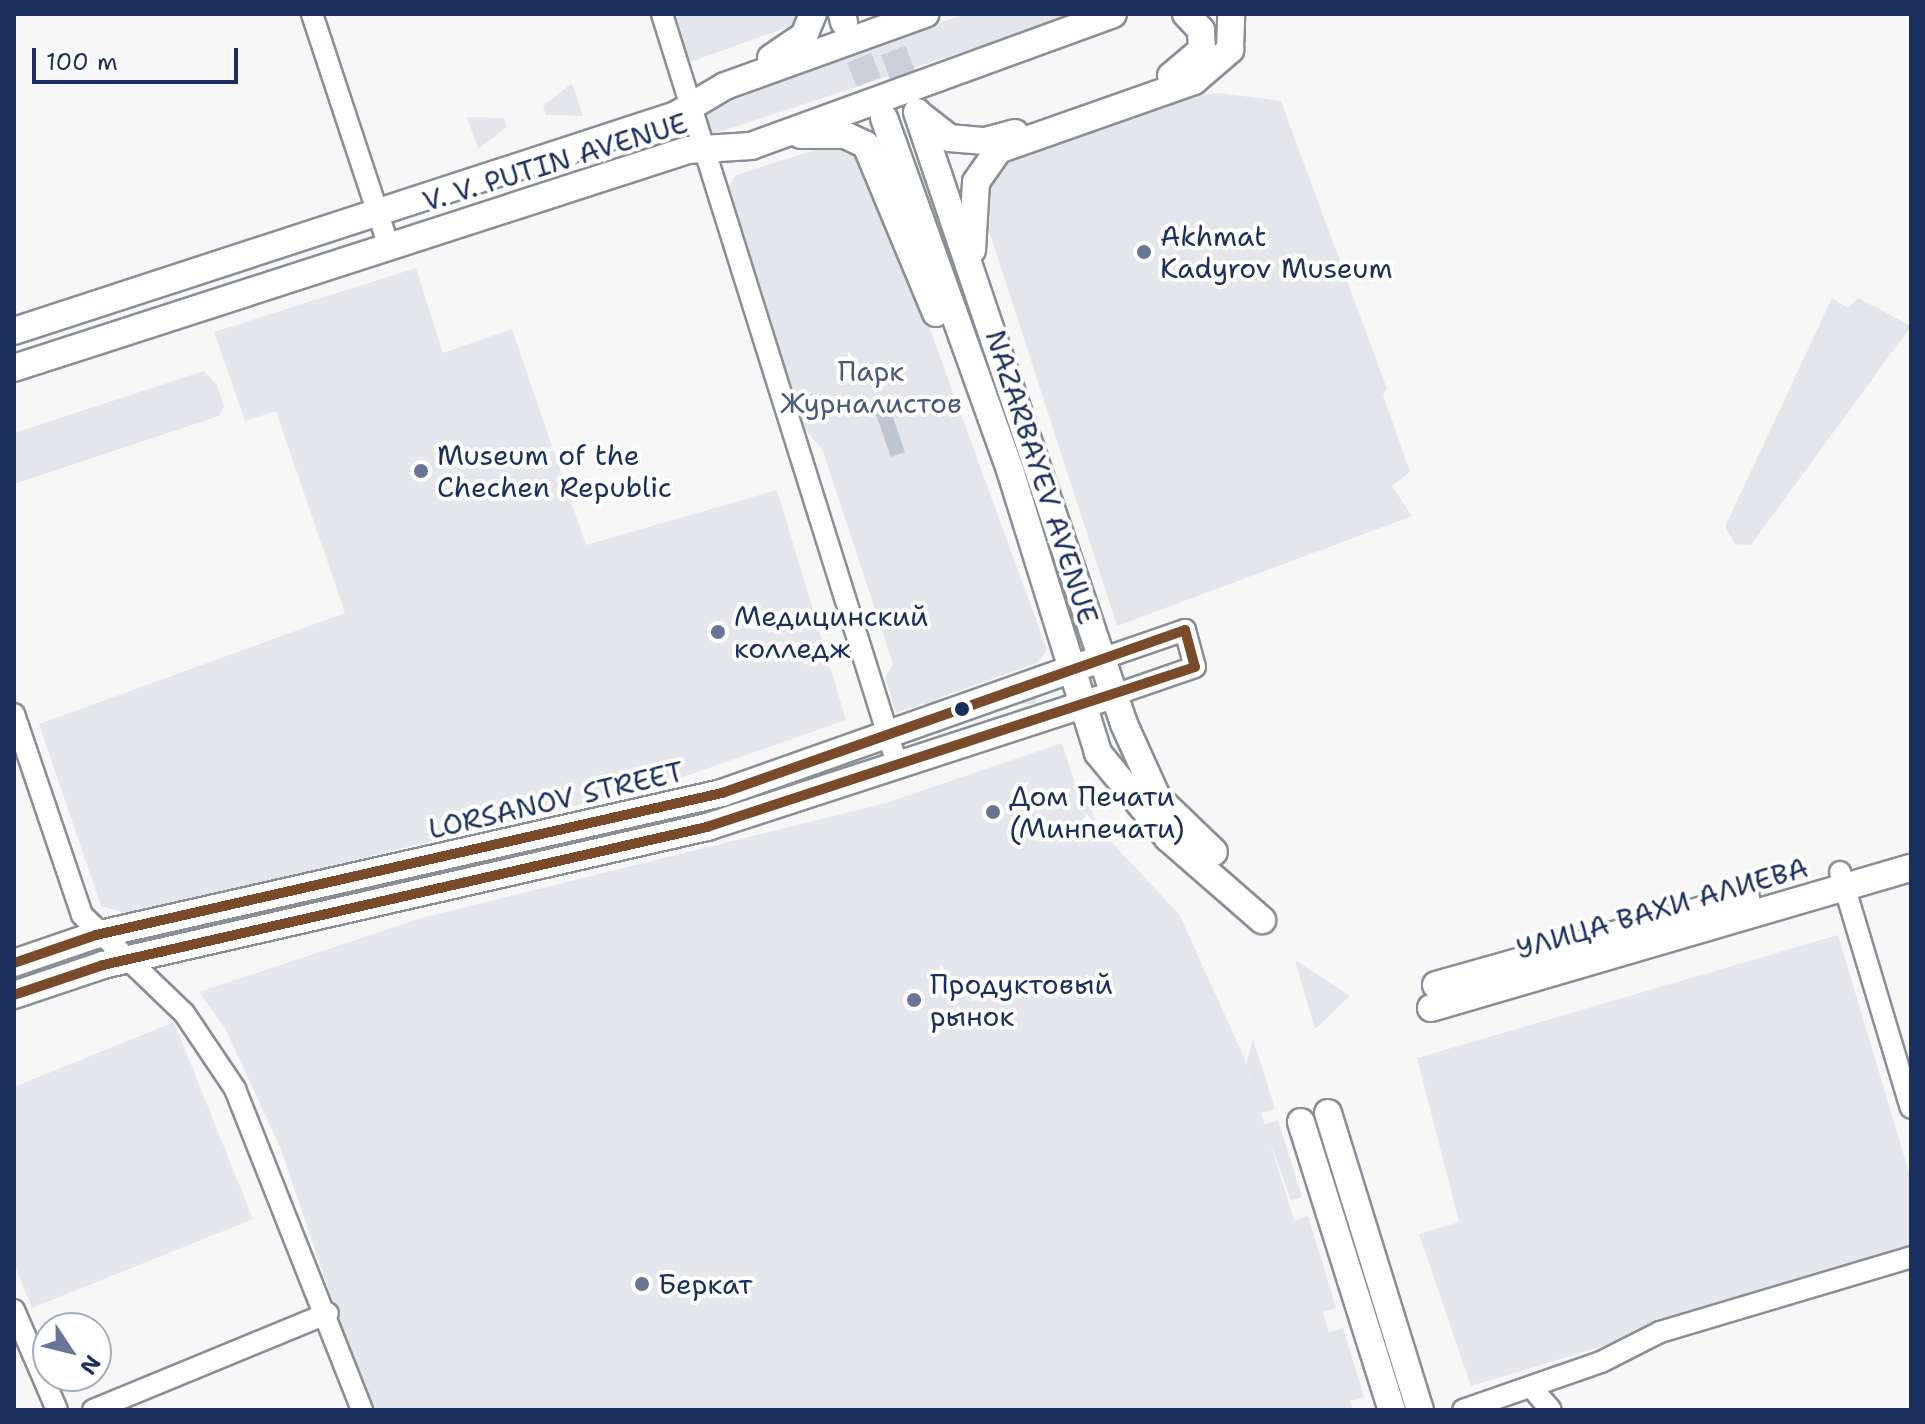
<!DOCTYPE html>
<html>
<head>
<meta charset="utf-8">
<style>
	body { margin:0 }
	#map { position:relative; width:1925px; height:1424px; overflow:hidden; background:#f7f7f8; font-family:"Shantell Sans",sans-serif }
	div>[style] { position:absolute }
	.built>* { inset:0; background:#e6e7ec }
	.green>* { inset:0; background:#e5e6ec; transform-origin:0 0 }
	.round { border-radius:50% }
	.water>* { inset:0; background:#c0c5d2; transform-origin:0 0 }
	.major-tunnel>* { height:26px; margin-top:-13px; transform-origin:0; background:repeating-linear-gradient(90deg,#cbcfd9 0 26px,transparent 0 39px) }
	.roads { filter:drop-shadow(2px 0 #8a8e97) drop-shadow(-2px 0 #8a8e97) drop-shadow(0 2px #8a8e97) drop-shadow(0 -2px #8a8e97) }
	.minor>* { height:20px; margin:-10px; padding:0 10px; transform-origin:10px; border-radius:10px; background:#fefefe }
	.major>* { height:26px; margin:-13px; padding:0 13px; transform-origin:13px; border-radius:13px; background:#fefefe }
	.bus-1>* { height:10px; margin:-5px; padding:0 5px; transform-origin:5px; border-radius:5px; background:#7a4b2a }
	.dots>* { width:22px; height:22px; translate:-50% -50%; box-sizing:border-box; border:4px solid #fff; border-radius:50% }
	span { translate:-50% -50%; white-space:nowrap; text-align:center; line-height:1.15; -webkit-text-stroke:8px #fff; paint-order:stroke }
	.street-label { font-size:28px; color:#1b2f5e }
	.poi-label { font-size:28px; color:#1b2f5e }
	.left { translate:0 -50%; text-align:left }
	.park-label { font-size:28px; color:#4a5a7f }
	.frame { position:absolute; inset:0; border:16px solid #1b2f5e; pointer-events:none }
	.north { position:absolute; left:32px; top:1312px; width:80px; height:80px; box-sizing:border-box; background:#fff; border:2px solid #a4acbf; border-radius:50%; rotate:125deg; font-size:22px; font-weight:700; line-height:32px; text-align:center; color:#1b2f5e }
	.north::after { content:''; display:block; margin:auto; width:28px; height:36px; background:#687594; clip-path:polygon(50% 0,100% 100%,50% 72%,0 100%) }
	.scale { position:absolute; left:32px; top:48px; width:206px; height:36px; box-sizing:border-box; border:4px solid #1b2f5e; border-top:0; padding-left:10px; font-size:24px; line-height:28px; white-space:nowrap; color:#1b2f5e; -webkit-text-stroke:6px #fff; paint-order:stroke }
</style>
</head>
<body>
<div id="map">
	<div class="built">
		<div style="clip-path:polygon(416px 268px,443px 353px,512px 329px,586px 545px,777px 490px,846px 720px,666px 783px,133px 915px,101px 906px,39px 724px,345px 613px,276px 411px,245px 421px,214px 332px)"></div>
		<div style="clip-path:polygon(1062px 743px,1085px 814px,1179px 914px,1243px 1055px,1353px 1410px,370px 1410px,280px 1147px,225px 1028px,199px 992px,421px 918px,886px 803px)"></div>
		<div style="clip-path:polygon(1838px 935px,1911px 1179px,1911px 1253px,1471px 1386px,1419px 1234px,1459px 1222px,1417px 1058px)"></div>
		<div style="clip-path:polygon(174px 1022px,253px 1219px,32px 1308px,14px 1264px,14px 1087px)"></div>
	</div>
	<div class="green">
		<div style="clip-path:polygon(675px 14px,802px 14px,805px 21px,690px 62px)"></div>
		<div style="clip-path:polygon(966px 14px,1078px 14px,692px 141px,685px 123px,798px 72px)"></div>
		<div style="clip-path:polygon(572px 83px,583px 116px,546px 115px,543px 106px)"></div>
		<div style="clip-path:polygon(1219px 93px,1281px 101px,1387px 389px,1383px 395px,1410px 472px,1392px 486px,1412px 516px,1117px 626px,982px 209px,989px 174px,1010px 153px,1169px 97px)"></div>
		<div style="clip-path:polygon(467px 117px,504px 118px,507px 127px,478px 149px)"></div>
		<div style="clip-path:polygon(850px 139px,876px 181px,1047px 650px,1037px 663px,896px 713px,885px 677px,893px 664px,823px 451px,805px 429px,728px 187px,736px 175px)"></div>
		<div style="clip-path:polygon(1832px 298px,1848px 308px,1858px 298px,1911px 326px,1751px 545px,1735px 544px,1725px 527px)"></div>
		<div style="clip-path:polygon(204px 371px,217px 385px,224px 406px,219px 416px,14px 484px,14px 433px)"></div>
		<div style="left:1036px;top:699px;width:5px;height:125px;rotate:90deg"></div>
		<div style="clip-path:polygon(852px 759px,855px 767px,769px 798px,564px 850px,562px 842px)"></div>
		<div style="clip-path:polygon(1090px 804px,1097px 827px,1040px 846px,1034px 831px,1085px 814px,1083px 806px)"></div>
		<div style="clip-path:polygon(738px 842px,609px 889px,606px 897px,592px 878px)"></div>
		<div style="left:555px;top:844px;width:8px;height:395px;rotate:76deg"></div>
		<div style="clip-path:polygon(1094px 845px,1099px 847px,1150px 903px,1092px 881px,1085px 863px)"></div>
		<div style="clip-path:polygon(1090px 887px,1149px 909px,1096px 926px)"></div>
		<div style="clip-path:polygon(561px 888px,564px 903px,473px 933px,468px 911px)"></div>
		<div style="clip-path:polygon(1183px 923px,1213px 994px,1195px 1000px,1172px 928px)"></div>
		<div class="round" style="left:1137px;top:932px;width:36px;height:36px"></div>
		<div class="round" style="left:1104px;top:945px;width:32px;height:32px"></div>
		<div style="clip-path:polygon(1295px 960px,1350px 996px,1315px 1029px)"></div>
		<div class="round" style="left:1149px;top:968px;width:36px;height:36px"></div>
		<div class="round" style="left:1116px;top:981px;width:32px;height:32px"></div>
		<div style="clip-path:polygon(1253px 1039px,1275px 1109px,1261px 1113px,1246px 1065px)"></div>
		<div style="clip-path:polygon(1278px 1120px,1302px 1197px,1291px 1200px,1264px 1125px)"></div>
		<div style="left:1308px;top:1216px;width:96px;height:15px;rotate:73deg"></div>
		<div style="left:1343px;top:1328px;width:72px;height:15px;rotate:73deg"></div>
	</div>
	<div class="water">
		<div style="left:887px;top:400px;width:55px;height:15px;rotate:71deg"></div>
	</div>
	<div class="major-tunnel">
		<div style="left:879px;top:14px;width:102px;rotate:68.7deg"></div>
		<div style="left:844px;top:22px;width:104px;rotate:67.4deg"></div>
	</div>
	<div class="roads">
		<div class="minor">
			<div style="left:312px;top:14px;width:245px;rotate:71.7deg"></div>
			<div style="left:662px;top:14px;width:789px;rotate:72.6deg"></div>
			<div style="left:1101px;top:659px;width:89px;rotate:-19deg"></div>
			<div style="left:1185px;top:630px;width:38px;rotate:75deg"></div>
			<div style="left:1195px;top:667px;width:86px;rotate:160.9deg"></div>
			<div style="left:14px;top:714px;width:212px;rotate:71.3deg"></div>
			<div style="left:82px;top:915px;width:141px;rotate:43.9deg"></div>
			<div style="left:184px;top:1013px;width:92px;rotate:56.1deg"></div>
			<div style="left:235px;top:1089px;width:345px;rotate:68.4deg"></div>
			<div style="left:1840px;top:872px;width:246px;rotate:73.3deg"></div>
			<div style="left:14px;top:1310px;width:109px;rotate:66.7deg"></div>
			<div style="left:1531px;top:1387px;width:30px;rotate:49deg"></div>
			<div style="left:93px;top:1410px;width:254px;rotate:-22.4deg"></div>
			<div style="left:1463px;top:1410px;width:146px;rotate:-19.2deg"></div>
			<div style="left:1601px;top:1362px;width:66px;rotate:-27deg"></div>
			<div style="left:1660px;top:1332px;width:262px;rotate:-16.6deg"></div>
		</div>
		<div class="major">
			<div style="left:842px;top:14px;width:8px;rotate:76deg"></div>
			<div style="left:771px;top:58px;width:40px;rotate:-34deg"></div>
			<div style="left:804px;top:36px;width:24px;rotate:-68deg"></div>
			<div style="left:1171px;top:76px;width:40px;rotate:-40deg"></div>
			<div style="left:1202px;top:50px;width:20px;rotate:-93deg"></div>
			<div style="left:1201px;top:30px;width:22px;rotate:-133deg"></div>
			<div style="left:917px;top:112px;width:646px;rotate:71.31deg"></div>
			<div style="left:1124px;top:724px;width:80px;rotate:65.7deg"></div>
			<div style="left:1157px;top:797px;width:79px;rotate:44deg"></div>
			<div style="left:920px;top:115px;width:37px;rotate:38deg"></div>
			<div style="left:949px;top:138px;width:36px;rotate:5deg"></div>
			<div style="left:985px;top:141px;width:31px;rotate:-15deg"></div>
			<div style="left:884px;top:118px;width:377px;rotate:70.3deg"></div>
			<div style="left:1011px;top:473px;width:293px;rotate:72.7deg"></div>
			<div style="left:1098px;top:753px;width:110px;rotate:50.5deg"></div>
			<div style="left:1168px;top:838px;width:125px;rotate:41.1deg"></div>
			<div style="left:801px;top:135px;width:44px"></div>
			<div style="left:845px;top:135px;width:23px;rotate:25deg"></div>
			<div style="left:866px;top:145px;width:182px;rotate:67.4deg"></div>
			<div style="left:972px;top:250px;width:68px;rotate:-86.6deg"></div>
			<div style="left:976px;top:182px;width:39px;rotate:-55deg"></div>
			<div style="left:998px;top:150px;width:208px;rotate:-19.4deg"></div>
			<div style="left:1194px;top:81px;width:48px;rotate:-40.7deg"></div>
			<div style="left:1230px;top:50px;width:36px;rotate:-88deg"></div>
			<div style="left:14px;top:331px;width:696px;rotate:-18.07deg"></div>
			<div style="left:676px;top:115px;width:57px;rotate:-30.6deg"></div>
			<div style="left:725px;top:86px;width:213px;rotate:-19.8deg"></div>
			<div style="left:14px;top:368px;width:708px;rotate:-17.92deg"></div>
			<div style="left:688px;top:150px;width:63px;rotate:-3.6deg"></div>
			<div style="left:751px;top:146px;width:385px;rotate:-20deg"></div>
			<div style="left:14px;top:963px;width:87px;rotate:-18.9deg"></div>
			<div style="left:96px;top:935px;width:642px;rotate:-12.78deg"></div>
			<div style="left:722px;top:793px;width:402px;rotate:-19.5deg"></div>
			<div style="left:1436px;top:985px;width:322px;rotate:-15.7deg"></div>
			<div style="left:14px;top:995px;width:94px;rotate:-18.6deg"></div>
			<div style="left:103px;top:965px;width:620px;rotate:-12.87deg"></div>
			<div style="left:707px;top:827px;width:428px;rotate:-18deg"></div>
			<div style="left:1431px;top:1008px;width:500px;rotate:-16.3deg"></div>
			<div style="left:1328px;top:1113px;width:311px;rotate:72.8deg"></div>
			<div style="left:1301px;top:1122px;width:302px;rotate:72.5deg"></div>
		</div>
	</div>
	<div class="bus-1">
		<div style="left:14px;top:963px;width:87px;rotate:-18.9deg"></div>
		<div style="left:96px;top:935px;width:642px;rotate:-12.78deg"></div>
		<div style="left:722px;top:793px;width:491px;rotate:-19.4deg"></div>
		<div style="left:1185px;top:630px;width:38px;rotate:75deg"></div>
		<div style="left:1195px;top:667px;width:514px;rotate:161.85deg"></div>
		<div style="left:707px;top:827px;width:620px;rotate:167.13deg"></div>
		<div style="left:103px;top:965px;width:94px;rotate:161.4deg"></div>
	</div>
	<div class="dots">
		<div style="left:1144px;top:252px;background:#687594"></div>
		<div style="left:421px;top:471px;background:#687594"></div>
		<div style="left:718px;top:632px;background:#687594"></div>
		<div style="left:962px;top:709px;background:#1b2f5e"></div>
		<div style="left:993px;top:812px;background:#687594"></div>
		<div style="left:914px;top:1000px;background:#687594"></div>
		<div style="left:642px;top:1284px;background:#687594"></div>
	</div>
	<div class="street-label">
		<span style="left:555px;top:162px;rotate:-17deg">V. V. PUTIN AVENUE</span>
		<span style="left:1042px;top:477px;rotate:72deg">NAZARBAYEV AVENUE</span>
		<span style="left:556px;top:800px;rotate:-13deg">LORSANOV STREET</span>
		<span style="left:1662px;top:908px;rotate:-16deg">УЛИЦА ВАХИ АЛИЕВА</span>
	</div>
	<div class="poi-label">
		<span class="left" style="left:1160px;top:252px">Akhmat<br>Kadyrov Museum</span>
		<span class="left" style="left:437px;top:471px">Museum of the<br>Chechen Republic</span>
		<span class="left" style="left:734px;top:632px">Медицинский<br>колледж</span>
		<span class="left" style="left:1009px;top:812px">Дом Печати<br>(Минпечати)</span>
		<span class="left" style="left:930px;top:1000px">Продуктовый<br>рынок</span>
		<span class="left" style="left:658px;top:1284px">Беркат</span>
	</div>
	<div class="park-label">
		<span style="left:871px;top:387px">Парк<br>Журналистов</span>
	</div>
	<div class="frame"></div>
	<div class="north">N</div>
	<div class="scale">100 m</div>
</div>
</body>
</html>
